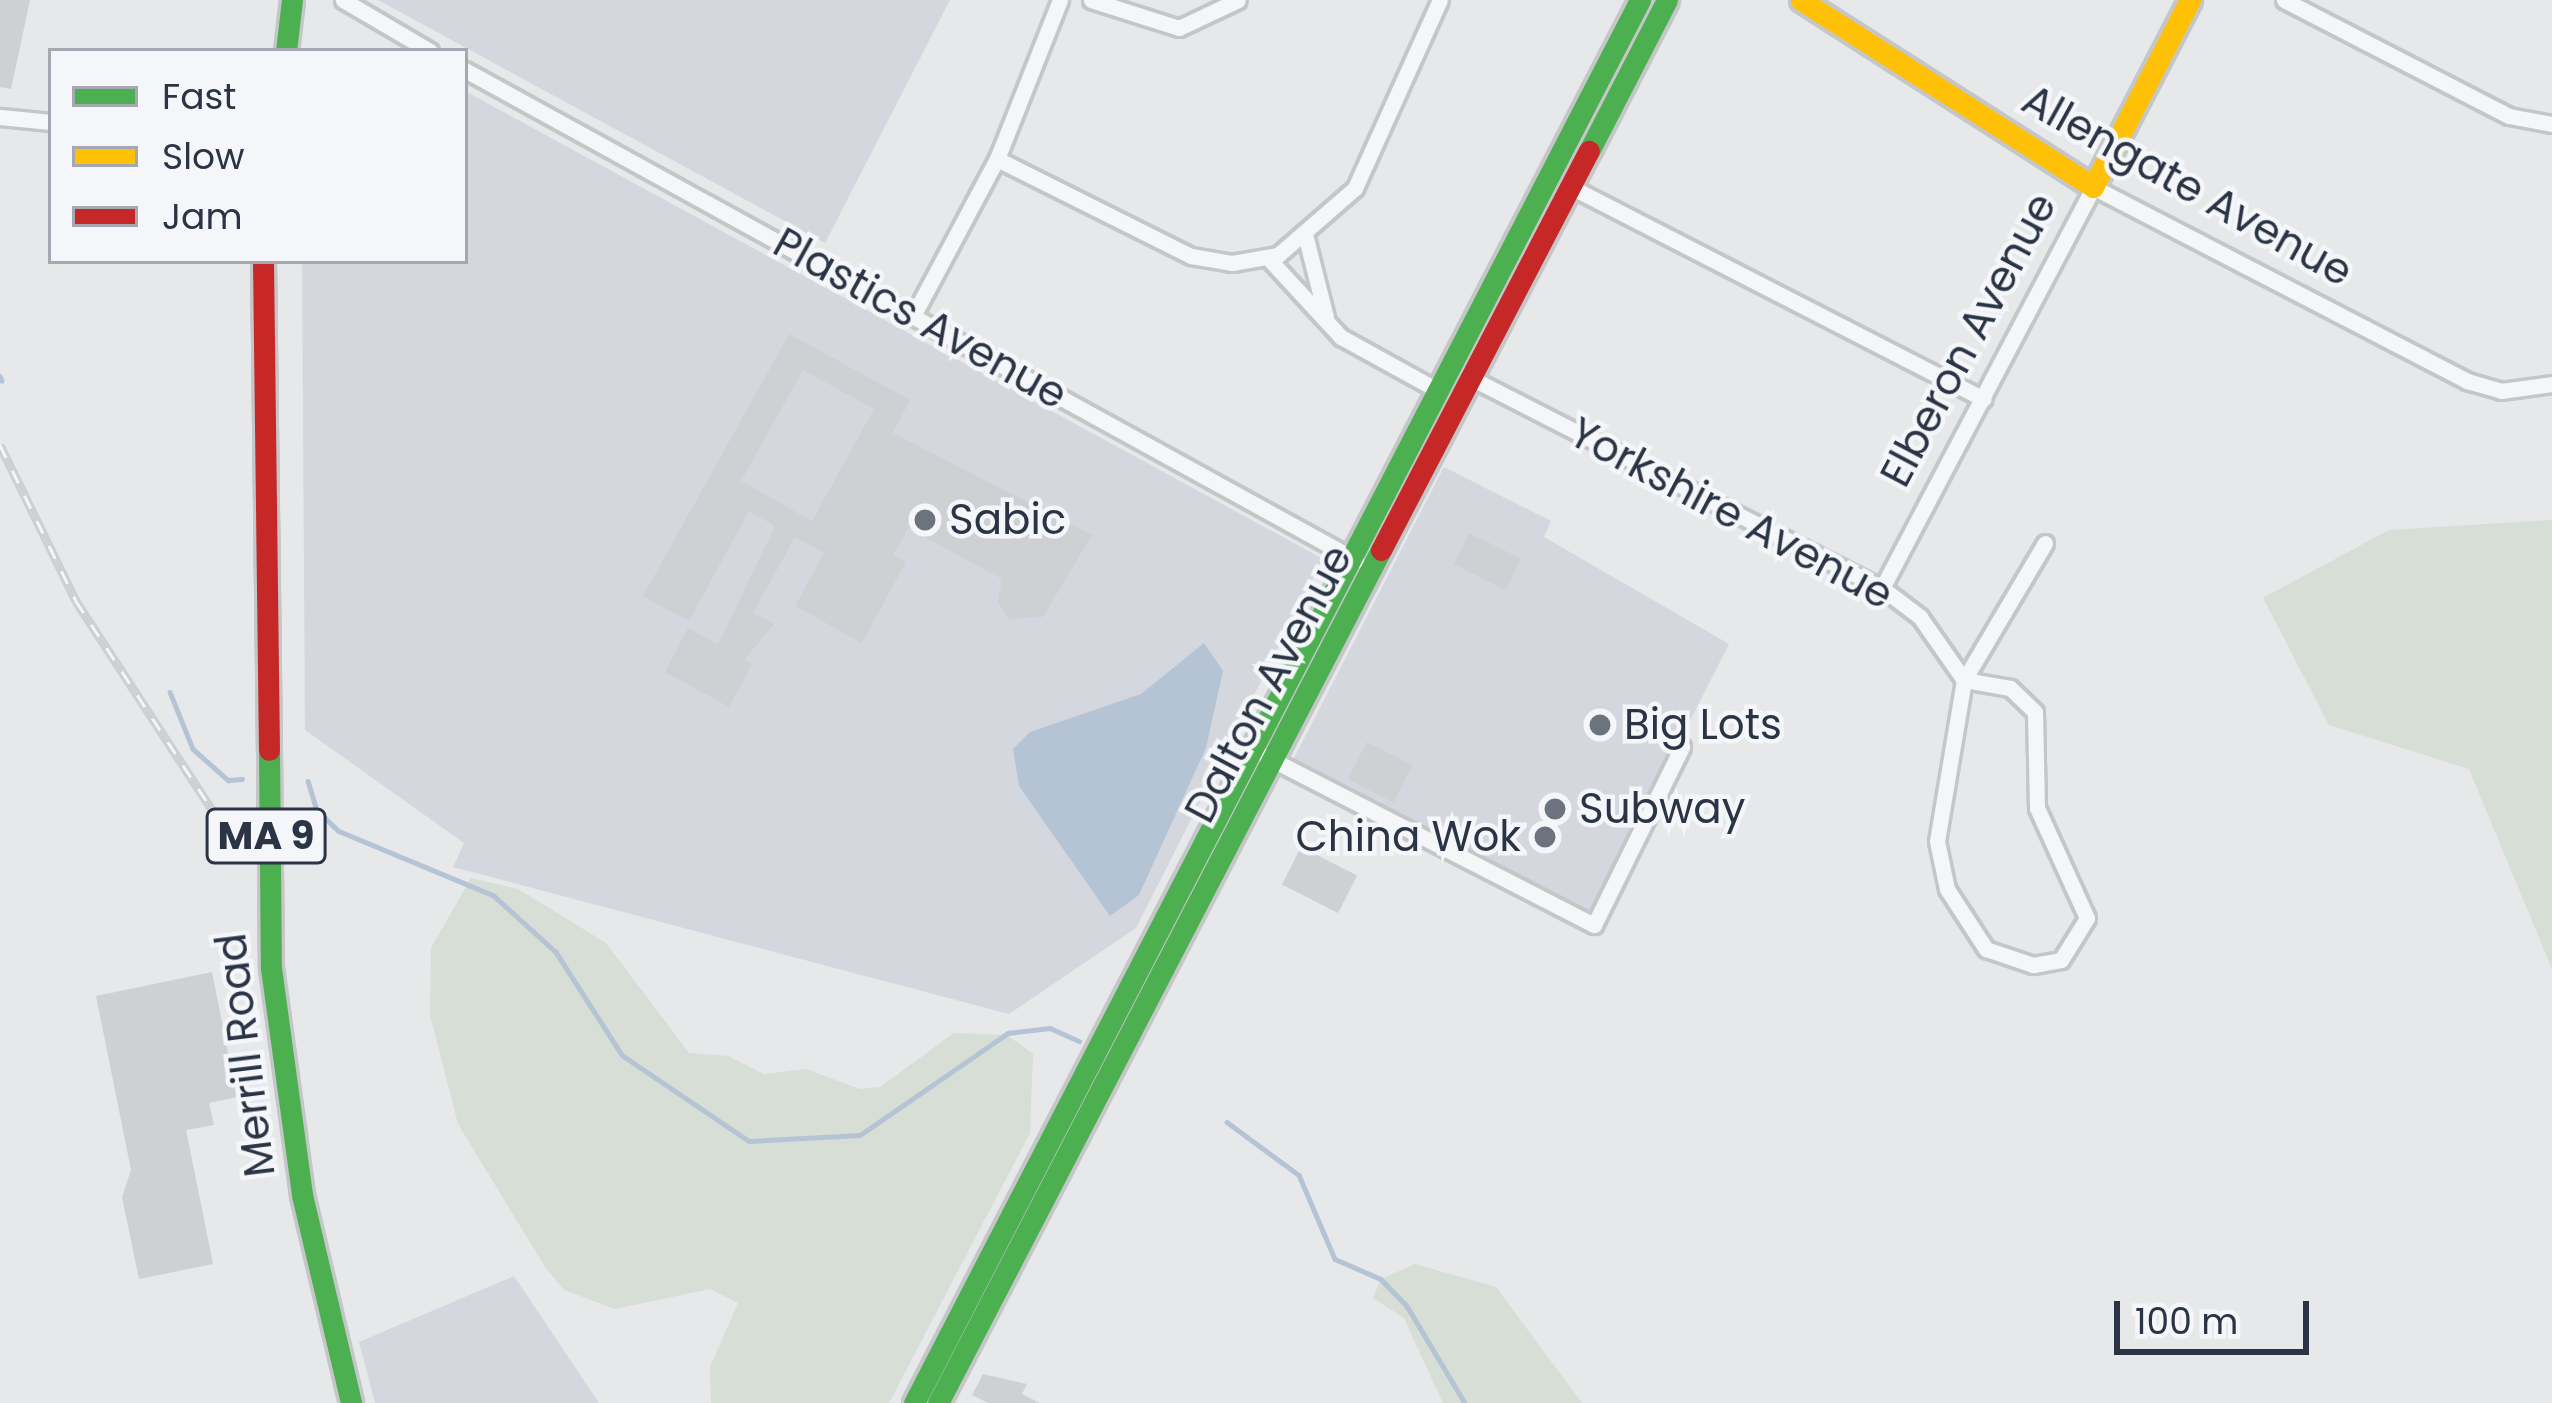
<!DOCTYPE html>
<html>
<head>
<meta charset="utf-8">
<style>
	body { margin:0 }
	#map { position:relative; width:2552px; height:1403px; overflow:hidden; background:#e6e8ea; font-family:Poppins,sans-serif }
	div>[style] { position:absolute }
	.built>* { inset:0; background:#d4d7dd }
	.green>* { inset:0; background:#d6ded6 }
	.water>* { inset:0; background:#b4c4d5 }
	.stream>* { height:4.5px; margin:-2.25px; padding:0 2.25px; transform-origin:2.25px; border-radius:2.25px; background:#b4c4d5 }
	.building>* { inset:0; background:#ced0d3; transform-origin:0 0 }
	.roads { filter:drop-shadow(3px 0 #c4c6c8) drop-shadow(-3px 0 #c4c6c8) drop-shadow(0 3px #c4c6c8) drop-shadow(0 -3px #c4c6c8) }
	.street>* { height:15px; margin:-7.5px; padding:0 7.5px; transform-origin:7.5px; border-radius:7.5px; background:#f5f6f7 }
	.fast>* { height:21px; margin:-10.5px; padding:0 10.5px; transform-origin:10.5px; border-radius:10.5px; background:#4caf50 }
	.slow>* { height:21px; margin:-10.5px; padding:0 10.5px; transform-origin:10.5px; border-radius:10.5px; background:#ffc107 }
	.jam>* { height:21px; margin:-10.5px; padding:0 10.5px; transform-origin:10.5px; border-radius:10.5px; background:#c62828 }
	.rail>* { height:9px; margin-top:-4.5px; transform-origin:0; background:repeating-linear-gradient(90deg,#f4f6f9 0 14px,#cecfd2 0 28px); box-sizing:border-box; border-block:3px solid #cecfd2 }
	.dots>* { width:33px; height:33px; translate:-50% -50%; box-sizing:border-box; border:6px solid #f4f6f9; border-radius:50% }
	span { translate:-50% -50%; white-space:nowrap; text-align:center; line-height:1.15; -webkit-text-stroke:9px #f4f6f9; paint-order:stroke }
	.shield-label span { padding:3px 9px; background:#f4f6f9; border:3px solid; border-radius:9px; -webkit-text-stroke-width:0 }
	.shield-label { font-size:39px; color:#2b3445; font-weight:700 }
	.street-label { font-size:42px; color:#2b3445 }
	.poi-label { font-size:42px; color:#2b3445 }
	.left { translate:0 -50%; text-align:left }
	.right { translate:-100% -50%; text-align:right }
	.legend { position:absolute; left:48px; top:48px; width:420px; height:216px; box-sizing:border-box; background:#f4f6f9; border:3px solid #a4a8b1; margin:0; padding:15px 21px; list-style:none; font-size:36px; color:#2b3445 }
	.legend li { display:flex; align-items:center; gap:24px; height:60px }
	.legend b { width:60px; border:3px solid #a4a8b1 }
	.scale { position:absolute; left:2114px; top:1301px; width:195px; height:54px; box-sizing:border-box; border:6px solid #2b3445; border-top:0; padding-left:15px; font-size:36px; line-height:42px; white-space:nowrap; color:#2b3445; -webkit-text-stroke:9px #f4f6f9; paint-order:stroke }
</style>
</head>
<body>
<div id="map">
	<div class="built">
		<div style="clip-path:polygon(378px 0,950px 0,825px 243px)"></div>
		<div style="clip-path:polygon(465px 91px,1323px 559px,1136px 928px,1009px 1014px,453px 867px,464px 843px,305px 730px,302px 261px,465px 261px)"></div>
		<div style="clip-path:polygon(1444px 467px,1551px 521px,1544px 537px,1729px 644px,1592px 913px,1293px 760px)"></div>
		<div style="clip-path:polygon(514px 1276px,599px 1403px,375px 1403px,359px 1342px)"></div>
	</div>
	<div class="green">
		<div style="clip-path:polygon(2552px 520px,2552px 969px,2469px 769px,2329px 725px,2263px 598px,2389px 530px)"></div>
		<div style="clip-path:polygon(471px 878px,518px 889px,606px 943px,689px 1053px,728px 1056px,764px 1074px,806px 1069px,860px 1089px,880px 1087px,954px 1033px,1007px 1035px,1033px 1054px,1030px 1133px,889px 1403px,711px 1403px,710px 1367px,738px 1303px,710px 1289px,615px 1309px,564px 1290px,545px 1267px,458px 1124px,430px 1015px,431px 948px)"></div>
		<div style="clip-path:polygon(1415px 1264px,1496px 1287px,1582px 1403px,1443px 1403px,1404px 1318px,1373px 1298px,1381px 1279px)"></div>
	</div>
	<div class="water">
		<div style="clip-path:polygon(1204px 643px,1223px 671px,1206px 748px,1139px 895px,1110px 916px,1019px 786px,1013px 749px,1030px 732px,1141px 694px)"></div>
	</div>
	<div class="stream">
		<div style="left:0;top:376px;width:5px;rotate:68deg"></div>
		<div style="left:170px;top:692px;width:61px;rotate:68deg"></div>
		<div style="left:193px;top:749px;width:47px;rotate:41.5deg"></div>
		<div style="left:228px;top:780px;width:14px;rotate:-4deg"></div>
		<div style="left:308px;top:781px;width:30px;rotate:73deg"></div>
		<div style="left:317px;top:810px;width:30px;rotate:44deg"></div>
		<div style="left:339px;top:831px;width:167px;rotate:22.6deg"></div>
		<div style="left:493px;top:895px;width:85px;rotate:42.1deg"></div>
		<div style="left:556px;top:952px;width:122px;rotate:57.3deg"></div>
		<div style="left:622px;top:1055px;width:153px;rotate:34.1deg"></div>
		<div style="left:749px;top:1141px;width:111px;rotate:-3.1deg"></div>
		<div style="left:860px;top:1135px;width:180px;rotate:-34.6deg"></div>
		<div style="left:1008px;top:1033px;width:42px;rotate:-6.8deg"></div>
		<div style="left:1050px;top:1028px;width:32px;rotate:24deg"></div>
		<div style="left:1227px;top:1122px;width:89px;rotate:36.4deg"></div>
		<div style="left:1299px;top:1175px;width:91px;rotate:66.8deg"></div>
		<div style="left:1335px;top:1259px;width:50px;rotate:23.5deg"></div>
		<div style="left:1381px;top:1279px;width:37px;rotate:46deg"></div>
		<div style="left:1407px;top:1306px;width:113px;rotate:59.1deg"></div>
	</div>
	<div class="building">
		<div style="clip-path:polygon(0 0,30px 0,11px 89px,0 87px)"></div>
		<div style="clip-path:polygon(evenodd,789px 334px,910px 400px,893px 433px,1092px 535px,1043px 617px,1009px 619px,998px 602px,1002px 579px,908px 528px,893px 555px,906px 562px,862px 643px,795px 606px,824px 553px,795px 537px,753px 613px,774px 624px,744px 660px,752px 664px,729px 707px,665px 672px,688px 628px,718px 645px,775px 526px,749px 511px,689px 621px,643px 596px,789px 334px,803px 370px,874px 409px,812px 521px,741px 481px,803px 370px)"></div>
		<div style="left:1469px;top:533px;width:58px;height:35px;rotate:26deg"></div>
		<div style="left:1367px;top:742px;width:51px;height:42px;rotate:27deg"></div>
		<div style="left:1301px;top:847px;width:63px;height:42px;rotate:27deg"></div>
		<div style="clip-path:polygon(212px 972px,237px 1097px,209px 1103px,214px 1125px,186px 1130px,213px 1264px,139px 1279px,122px 1197px,131px 1170px,96px 996px)"></div>
		<div style="clip-path:polygon(983px 1374px,1027px 1384px,1022px 1394px,1040px 1403px,988px 1403px,972px 1395px)"></div>
	</div>
	<div class="roads">
		<div class="street">
			<div style="left:343px;top:0;width:101px;rotate:30.4deg"></div>
			<div style="left:1091px;top:0;width:92px;rotate:17.7deg"></div>
			<div style="left:1179px;top:28px;width:65px;rotate:-25.4deg"></div>
			<div style="left:2284px;top:0;width:253px;rotate:27.3deg"></div>
			<div style="left:2509px;top:116px;width:44px;rotate:10.5deg"></div>
			<div style="left:465px;top:70px;width:1017px;rotate:28.81deg"></div>
			<div style="left:0;top:117px;width:51px;rotate:5.6deg"></div>
			<div style="left:997px;top:159px;width:217px;rotate:26.6deg"></div>
			<div style="left:1191px;top:256px;width:42px;rotate:9.7deg"></div>
			<div style="left:1232px;top:263px;width:47px;rotate:-9.9deg"></div>
			<div style="left:1278px;top:255px;width:102px;rotate:-41deg"></div>
			<div style="left:1355px;top:188px;width:206px;rotate:-65.7deg"></div>
			<div style="left:1569px;top:186px;width:466px;rotate:27.2deg"></div>
			<div style="left:1306px;top:238px;width:81px;rotate:75.8deg"></div>
			<div style="left:1268px;top:258px;width:108px;rotate:47.3deg"></div>
			<div style="left:1341px;top:337px;width:110px;rotate:28.9deg"></div>
			<div style="left:913px;top:316px;width:178px;rotate:-61.9deg"></div>
			<div style="left:997px;top:159px;width:171px;rotate:-68.4deg"></div>
			<div style="left:1471px;top:378px;width:462px;rotate:27.1deg"></div>
			<div style="left:1882px;top:588px;width:48px;rotate:37.3deg"></div>
			<div style="left:1920px;top:617px;width:77px;rotate:55.1deg"></div>
			<div style="left:1964px;top:680px;width:163px;rotate:99.5deg"></div>
			<div style="left:1937px;top:841px;width:49px;rotate:78.2deg"></div>
			<div style="left:1947px;top:889px;width:72px;rotate:57deg"></div>
			<div style="left:1986px;top:949px;width:50px;rotate:18.8deg"></div>
			<div style="left:2033px;top:965px;width:28px;rotate:-10deg"></div>
			<div style="left:2061px;top:960px;width:49px;rotate:-58.2deg"></div>
			<div style="left:2087px;top:918px;width:121px;rotate:-114.4deg"></div>
			<div style="left:2037px;top:808px;width:96px;rotate:-91.2deg"></div>
			<div style="left:2035px;top:712px;width:35px;rotate:-136deg"></div>
			<div style="left:2010px;top:688px;width:47px;rotate:-170.1deg"></div>
			<div style="left:1964px;top:680px;width:159px;rotate:-59.4deg"></div>
			<div style="left:1882px;top:588px;width:453px;rotate:-62.2deg"></div>
			<div style="left:2093px;top:187px;width:421px;rotate:27.4deg"></div>
			<div style="left:2467px;top:381px;width:35px;rotate:16deg"></div>
			<div style="left:2501px;top:391px;width:51px;rotate:-7.8deg"></div>
			<div style="left:1265px;top:756px;width:370px;rotate:27.2deg"></div>
			<div style="left:1594px;top:925px;width:199px;rotate:-63.7deg"></div>
		</div>
		<div class="fast">
			<div style="left:286px;top:51px;width:51px;rotate:-83.3deg"></div>
			<div style="left:1589px;top:151px;width:170px;rotate:-62.7deg"></div>
			<div style="left:269px;top:750px;width:218px;rotate:89.5deg"></div>
			<div style="left:271px;top:968px;width:229px;rotate:82.2deg"></div>
			<div style="left:302px;top:1195px;width:214px;rotate:76.7deg"></div>
			<div style="left:914px;top:1403px;width:1580px;rotate:-62.64deg"></div>
			<div style="left:938px;top:1403px;width:961px;rotate:-62.56deg"></div>
		</div>
		<div class="slow">
			<div style="left:1801px;top:0;width:347px;rotate:32.6deg"></div>
			<div style="left:2093px;top:187px;width:211px;rotate:-62.6deg"></div>
		</div>
		<div class="jam">
			<div style="left:263px;top:261px;width:489px;rotate:89.3deg"></div>
			<div style="left:1381px;top:550px;width:450px;rotate:-62.5deg"></div>
		</div>
	</div>
	<div class="rail">
		<div style="left:0;top:445px;width:174px;rotate:64deg"></div>
		<div style="left:76px;top:601px;width:304px;rotate:56.9deg"></div>
	</div>
	<div class="dots">
		<div style="left:925px;top:520px;background:#6c737f"></div>
		<div style="left:1600px;top:725px;background:#6c737f"></div>
		<div style="left:1555px;top:809px;background:#6c737f"></div>
		<div style="left:1545px;top:837px;background:#6c737f"></div>
	</div>
	<div class="shield-label">
		<span style="left:266px;top:836px">MA 9</span>
	</div>
	<div class="street-label">
		<span style="left:2187px;top:186px;rotate:29deg">Allengate Avenue</span>
		<span style="left:920px;top:319px;rotate:29deg">Plastics Avenue</span>
		<span style="left:1969px;top:340px;rotate:-62deg">Elberon Avenue</span>
		<span style="left:1731px;top:514px;rotate:28deg">Yorkshire Avenue</span>
		<span style="left:1269px;top:684px;rotate:-62deg">Dalton Avenue</span>
		<span style="left:246px;top:1055px;rotate:-97deg">Merrill Road</span>
	</div>
	<div class="poi-label">
		<span class="left" style="left:949px;top:520px">Sabic</span>
		<span class="left" style="left:1624px;top:725px">Big Lots</span>
		<span class="left" style="left:1579px;top:809px">Subway</span>
		<span class="right" style="left:1521px;top:837px">China Wok</span>
	</div>
	<ul class="legend">
	<li><b style="height:15px;background:#4caf50"></b>Fast</li>
	<li><b style="height:15px;background:#ffc107"></b>Slow</li>
	<li><b style="height:15px;background:#c62828"></b>Jam</li>
	</ul>
	<div class="scale">100 m</div>
</div>
</body>
</html>
